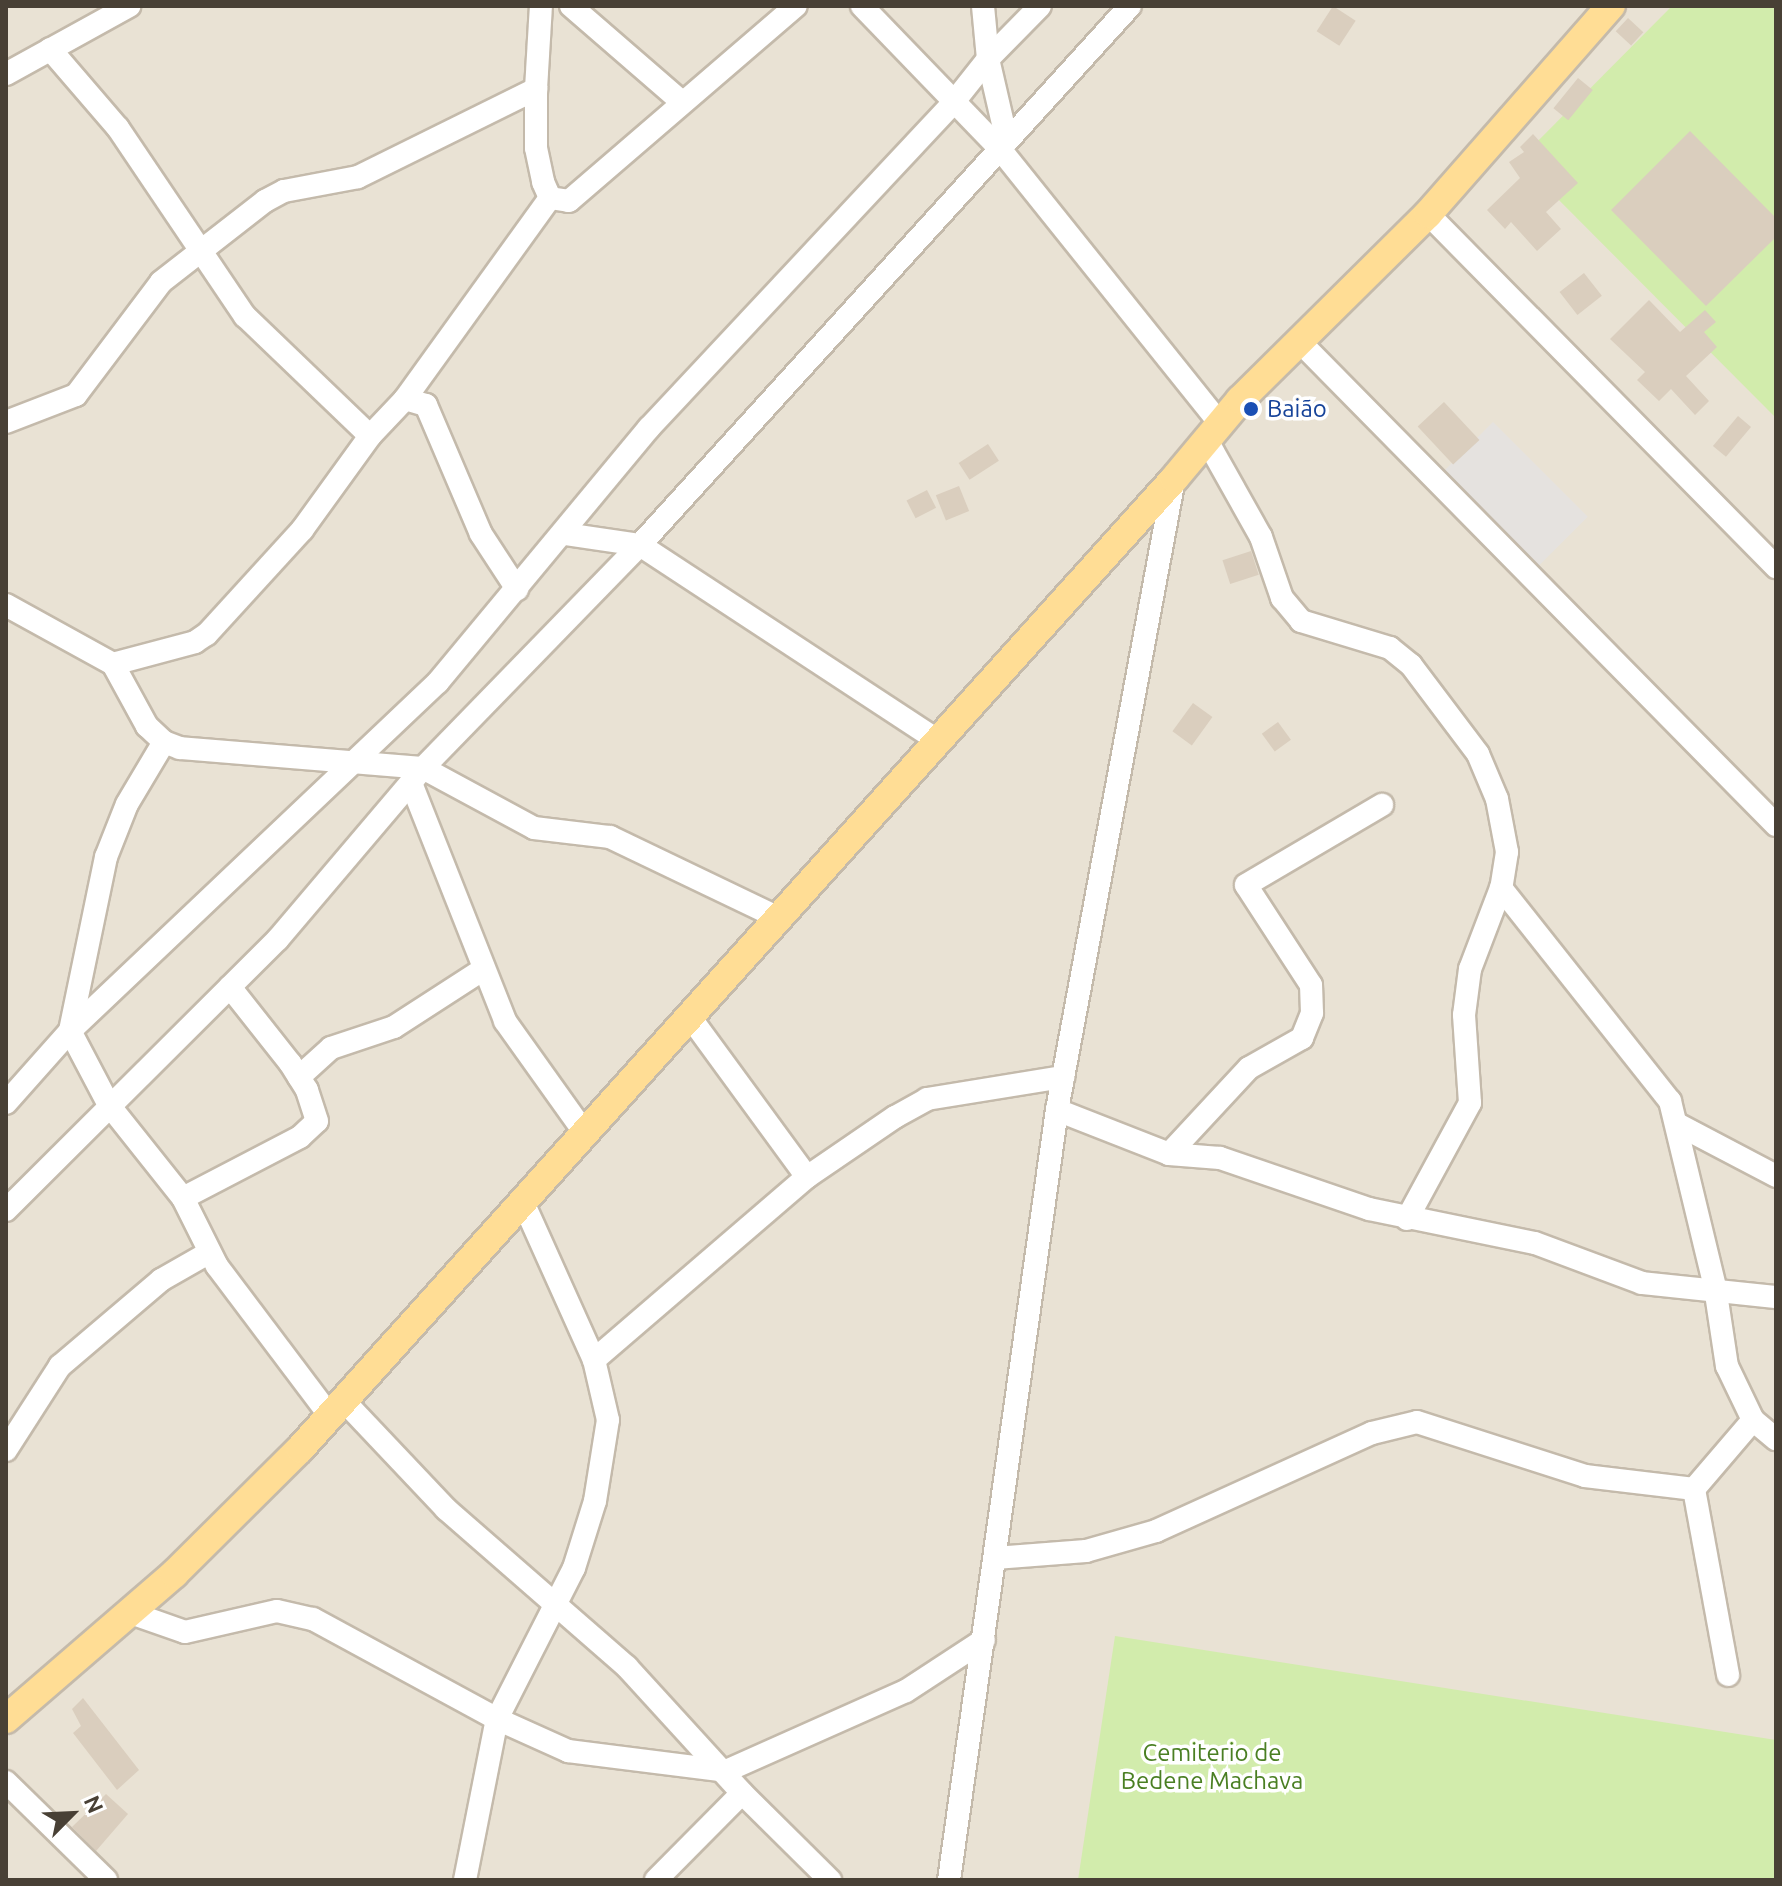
<!DOCTYPE html>
<html>
<head>
<meta charset="utf-8">
<style>
	body { margin:0 }
	#map { position:relative; width:1782px; height:1886px; overflow:hidden; background:#f5f0e7; font-family:Ubuntu,sans-serif }
	div>[style] { position:absolute }
	.residential>* { inset:0; background:#e9e2d4; transform-origin:0 0 }
	.green>* { inset:0; background:#d2ecac }
	.parking>* { inset:0; background:#e5e2df; transform-origin:0 0 }
	.building>* { inset:0; background:#dacebe; transform-origin:0 0 }
	.roads { filter:drop-shadow(2px 0 #c4baab) drop-shadow(-2px 0 #c4baab) drop-shadow(0 2px #c4baab) drop-shadow(0 -2px #c4baab) }
	.minor>* { height:22px; margin:-11px; padding:0 11px; transform-origin:11px; border-radius:11px; background:#fff }
	.major>* { height:28px; margin:-14px; padding:0 14px; transform-origin:14px; border-radius:14px; background:#ffdd95 }
	.dots>* { width:22px; height:22px; translate:-50% -50%; box-sizing:border-box; border:4px solid #fff; border-radius:50% }
	span { translate:-50% -50%; white-space:nowrap; text-align:center; line-height:1.15; -webkit-text-stroke:7px #fff; paint-order:stroke }
	.transit-label { font-size:24px; color:#164399 }
	.left { translate:0 -50%; text-align:left }
	.park-label { font-size:24px; color:#4a7f23 }
	.frame { position:absolute; inset:0; border:8px solid #484035; pointer-events:none }
	.north { position:absolute; left:32px; top:1774px; width:80px; height:80px; -webkit-text-stroke:6px #fff; paint-order:stroke; rotate:66deg; font-size:22px; font-weight:700; line-height:32px; text-align:center; color:#484035 }
	.north::after { content:''; display:block; margin:auto; width:28px; height:36px; background:#484035; clip-path:polygon(50% 0,100% 100%,50% 72%,0 100%) }
</style>
</head>
<body>
<div id="map">
	<div class="residential">
		<div style="left:6px;top:6px;width:1770px;height:1874px"></div>
	</div>
	<div class="green">
		<div style="clip-path:polygon(1672px 6px,1776px 6px,1776px 418px,1519px 160px)"></div>
		<div style="clip-path:polygon(1115px 1636px,1776px 1740px,1776px 1880px,1078px 1880px)"></div>
	</div>
	<div class="parking">
		<div style="left:1493px;top:422px;width:134px;height:71px;rotate:45deg"></div>
	</div>
	<div class="building">
		<div style="left:1333px;top:6px;width:27px;height:30px;rotate:33deg"></div>
		<div style="left:1628px;top:18px;width:21px;height:18px;rotate:43deg"></div>
		<div style="left:1578px;top:78px;width:19px;height:39px;rotate:39deg"></div>
		<div style="clip-path:polygon(1690px 131px,1776px 218px,1776px 237px,1706px 306px,1611px 210px)"></div>
		<div style="clip-path:polygon(1533px 134px,1578px 183px,1546px 212px,1561px 229px,1537px 251px,1511px 222px,1505px 229px,1487px 210px,1520px 178px,1509px 162px,1524px 152px,1520px 147px)"></div>
		<div style="left:1584px;top:273px;width:29px;height:31px;rotate:52deg"></div>
		<div style="clip-path:polygon(1649px 300px,1680px 332px,1705px 310px,1716px 322px,1704px 332px,1717px 347px,1686px 376px,1709px 401px,1695px 415px,1671px 389px,1659px 401px,1637px 380px,1645px 372px,1610px 339px)"></div>
		<div style="left:1444px;top:402px;width:52px;height:36px;rotate:47deg"></div>
		<div style="left:1738px;top:416px;width:17px;height:39px;rotate:40deg"></div>
		<div style="left:988px;top:444px;width:20px;height:35px;rotate:57deg"></div>
		<div style="left:959px;top:486px;width:27px;height:25px;rotate:68deg"></div>
		<div style="left:927px;top:490px;width:20px;height:23px;rotate:63deg"></div>
		<div style="left:1251px;top:551px;width:25px;height:30px;rotate:72deg"></div>
		<div style="left:1193px;top:703px;width:24px;height:35px;rotate:36deg"></div>
		<div style="left:1278px;top:722px;width:22px;height:20px;rotate:54deg"></div>
		<div style="clip-path:polygon(83px 1698px,139px 1770px,117px 1790px,73px 1733px,81px 1726px,72px 1709px)"></div>
		<div style="clip-path:polygon(106px 1794px,128px 1814px,96px 1851px,72px 1827px)"></div>
	</div>
	<div class="roads">
		<div class="minor">
			<div style="left:571px;top:6px;width:147px;rotate:40.9deg"></div>
			<div style="left:862px;top:6px;width:199px;rotate:46deg"></div>
			<div style="left:1000px;top:149px;width:350px;rotate:51.3deg"></div>
			<div style="left:50px;top:49px;width:104px;rotate:49.3deg"></div>
			<div style="left:118px;top:128px;width:227px;rotate:56deg"></div>
			<div style="left:245px;top:316px;width:173px;rotate:43.8deg"></div>
			<div style="left:6px;top:74px;width:141px;rotate:-28.9deg"></div>
			<div style="left:536px;top:89px;width:59px;rotate:90deg"></div>
			<div style="left:536px;top:148px;width:35px;rotate:78deg"></div>
			<div style="left:543px;top:182px;width:17px;rotate:66deg"></div>
			<div style="left:550px;top:198px;width:19px;rotate:9deg"></div>
			<div style="left:569px;top:201px;width:299px;rotate:-40.7deg"></div>
			<div style="left:1007px;top:141px;width:84px;rotate:-103deg"></div>
			<div style="left:988px;top:59px;width:74px;rotate:-45.5deg"></div>
			<div style="left:1428px;top:214px;width:496px;rotate:45.4deg"></div>
			<div style="left:1298px;top:340px;width:681px;rotate:45.42deg"></div>
			<div style="left:405px;top:399px;width:248px;rotate:-54.2deg"></div>
			<div style="left:6px;top:422px;width:75px;rotate:-21.1deg"></div>
			<div style="left:76px;top:395px;width:141px;rotate:-53deg"></div>
			<div style="left:161px;top:282px;width:132px;rotate:-37.9deg"></div>
			<div style="left:265px;top:201px;width:21px;rotate:-28deg"></div>
			<div style="left:284px;top:191px;width:75px;rotate:-10.7deg"></div>
			<div style="left:358px;top:177px;width:199px;rotate:-26.3deg"></div>
			<div style="left:536px;top:89px;width:83px;rotate:-86.6deg"></div>
			<div style="left:1206px;top:439px;width:112px;rotate:60.7deg"></div>
			<div style="left:1261px;top:537px;width:65px;rotate:71deg"></div>
			<div style="left:1282px;top:598px;width:30px;rotate:50deg"></div>
			<div style="left:1301px;top:621px;width:93px;rotate:16.9deg"></div>
			<div style="left:1390px;top:648px;width:27px;rotate:39deg"></div>
			<div style="left:1411px;top:665px;width:111px;rotate:53deg"></div>
			<div style="left:1478px;top:754px;width:49px;rotate:67.1deg"></div>
			<div style="left:1497px;top:799px;width:54px;rotate:79.3deg"></div>
			<div style="left:1507px;top:852px;width:36px;rotate:99deg"></div>
			<div style="left:1501px;top:888px;width:87px;rotate:110.9deg"></div>
			<div style="left:1470px;top:969px;width:46px;rotate:97.4deg"></div>
			<div style="left:1464px;top:1015px;width:88px;rotate:86.1deg"></div>
			<div style="left:1470px;top:1103px;width:132px;rotate:118.5deg"></div>
			<div style="left:565px;top:534px;width:76px;rotate:8.3deg"></div>
			<div style="left:640px;top:545px;width:357px;rotate:33.3deg"></div>
			<div style="left:6px;top:605px;width:122px;rotate:28.9deg"></div>
			<div style="left:113px;top:664px;width:71px;rotate:61.3deg"></div>
			<div style="left:147px;top:726px;width:23px;rotate:43deg"></div>
			<div style="left:164px;top:742px;width:17px;rotate:21deg"></div>
			<div style="left:180px;top:748px;width:244px;rotate:4.7deg"></div>
			<div style="left:423px;top:768px;width:126px;rotate:28.4deg"></div>
			<div style="left:534px;top:828px;width:77px;rotate:6.8deg"></div>
			<div style="left:610px;top:837px;width:187px;rotate:25.6deg"></div>
			<div style="left:113px;top:664px;width:85px;rotate:-15deg"></div>
			<div style="left:195px;top:642px;width:14px;rotate:-34deg"></div>
			<div style="left:207px;top:634px;width:141px;rotate:-47.6deg"></div>
			<div style="left:302px;top:530px;width:116px;rotate:-54.1deg"></div>
			<div style="left:370px;top:436px;width:51px;rotate:-46.6deg"></div>
			<div style="left:405px;top:399px;width:22px;rotate:16deg"></div>
			<div style="left:426px;top:405px;width:140px;rotate:66.9deg"></div>
			<div style="left:481px;top:534px;width:66px;rotate:56.8deg"></div>
			<div style="left:164px;top:742px;width:72px;rotate:120.8deg"></div>
			<div style="left:127px;top:804px;width:57px;rotate:111.6deg"></div>
			<div style="left:106px;top:857px;width:178px;rotate:101.7deg"></div>
			<div style="left:70px;top:1031px;width:84px;rotate:62.2deg"></div>
			<div style="left:109px;top:1105px;width:119px;rotate:51.5deg"></div>
			<div style="left:183px;top:1198px;width:76px;rotate:63.4deg"></div>
			<div style="left:217px;top:1266px;width:188px;rotate:53deg"></div>
			<div style="left:411px;top:783px;width:256px;rotate:68.4deg"></div>
			<div style="left:505px;top:1021px;width:138px;rotate:54.5deg"></div>
			<div style="left:1501px;top:888px;width:272px;rotate:51.6deg"></div>
			<div style="left:1670px;top:1101px;width:191px;rotate:76.4deg"></div>
			<div style="left:1715px;top:1287px;width:80px;rotate:81.4deg"></div>
			<div style="left:1727px;top:1366px;width:60px;rotate:64.3deg"></div>
			<div style="left:1753px;top:1420px;width:30px;rotate:40deg"></div>
			<div style="left:690px;top:1017px;width:198px;rotate:53.8deg"></div>
			<div style="left:299px;top:1077px;width:43px;rotate:-42.2deg"></div>
			<div style="left:331px;top:1048px;width:66px;rotate:-18.4deg"></div>
			<div style="left:394px;top:1027px;width:105px;rotate:-32.9deg"></div>
			<div style="left:6px;top:1103px;width:96px;rotate:-48.4deg"></div>
			<div style="left:70px;top:1031px;width:507px;rotate:-43.48deg"></div>
			<div style="left:438px;top:682px;width:330px;rotate:-50.3deg"></div>
			<div style="left:649px;top:428px;width:445px;rotate:-46.9deg"></div>
			<div style="left:953px;top:103px;width:56px;rotate:-51.5deg"></div>
			<div style="left:988px;top:59px;width:53px;rotate:-95.4deg"></div>
			<div style="left:1057px;top:1110px;width:120px;rotate:21.4deg"></div>
			<div style="left:1169px;top:1154px;width:51px;rotate:4.5deg"></div>
			<div style="left:1220px;top:1158px;width:157px;rotate:18.9deg"></div>
			<div style="left:1369px;top:1209px;width:169px;rotate:11.6deg"></div>
			<div style="left:1535px;top:1243px;width:114px;rotate:20.5deg"></div>
			<div style="left:1642px;top:1283px;width:135px;rotate:6deg"></div>
			<div style="left:1679px;top:1125px;width:110px;rotate:27.7deg"></div>
			<div style="left:1169px;top:1154px;width:117px;rotate:-47.1deg"></div>
			<div style="left:1249px;top:1068px;width:61px;rotate:-29.5deg"></div>
			<div style="left:1302px;top:1038px;width:27px;rotate:-68deg"></div>
			<div style="left:1312px;top:1013px;width:28px;rotate:-92deg"></div>
			<div style="left:1311px;top:985px;width:119px;rotate:-123deg"></div>
			<div style="left:1246px;top:885px;width:158px;rotate:-30.5deg"></div>
			<div style="left:183px;top:1198px;width:132px;rotate:-27.5deg"></div>
			<div style="left:300px;top:1137px;width:23px;rotate:-43deg"></div>
			<div style="left:317px;top:1121px;width:33px;rotate:-108deg"></div>
			<div style="left:307px;top:1090px;width:32px;rotate:-122deg"></div>
			<div style="left:290px;top:1063px;width:97px;rotate:-128.3deg"></div>
			<div style="left:6px;top:1210px;width:384px;rotate:-44.9deg"></div>
			<div style="left:278px;top:939px;width:224px;rotate:-49.7deg"></div>
			<div style="left:423px;top:768px;width:311px;rotate:-45.8deg"></div>
			<div style="left:640px;top:545px;width:728px;rotate:-47.73deg"></div>
			<div style="left:594px;top:1360px;width:281px;rotate:-40.7deg"></div>
			<div style="left:807px;top:1177px;width:107px;rotate:-34.3deg"></div>
			<div style="left:895px;top:1117px;width:37px;rotate:-29deg"></div>
			<div style="left:927px;top:1099px;width:138px;rotate:-9.2deg"></div>
			<div style="left:344px;top:1401px;width:149px;rotate:46.6deg"></div>
			<div style="left:446px;top:1509px;width:240px;rotate:41.1deg"></div>
			<div style="left:627px;top:1667px;width:171px;rotate:47.6deg"></div>
			<div style="left:742px;top:1793px;width:124px;rotate:44.7deg"></div>
			<div style="left:6px;top:1450px;width:100px;rotate:-57.3deg"></div>
			<div style="left:60px;top:1366px;width:133px;rotate:-40.4deg"></div>
			<div style="left:161px;top:1280px;width:56px;rotate:-29.7deg"></div>
			<div style="left:1694px;top:1489px;width:189px;rotate:79.6deg"></div>
			<div style="left:995px;top:1558px;width:91px;rotate:-4.4deg"></div>
			<div style="left:1086px;top:1551px;width:73px;rotate:-15.9deg"></div>
			<div style="left:1156px;top:1531px;width:237px;rotate:-24.4deg"></div>
			<div style="left:1372px;top:1433px;width:46px;rotate:-13.7deg"></div>
			<div style="left:1417px;top:1422px;width:176px;rotate:17.8deg"></div>
			<div style="left:1585px;top:1476px;width:110px;rotate:6.8deg"></div>
			<div style="left:1694px;top:1489px;width:91px;rotate:-49.5deg"></div>
			<div style="left:131px;top:1613px;width:57px;rotate:19.4deg"></div>
			<div style="left:185px;top:1632px;width:94px;rotate:-12.9deg"></div>
			<div style="left:277px;top:1611px;width:37px;rotate:13deg"></div>
			<div style="left:313px;top:1619px;width:209px;rotate:28.5deg"></div>
			<div style="left:497px;top:1719px;width:78px;rotate:24.3deg"></div>
			<div style="left:568px;top:1751px;width:159px;rotate:7.2deg"></div>
			<div style="left:726px;top:1771px;width:197px;rotate:-24deg"></div>
			<div style="left:906px;top:1691px;width:93px;rotate:-33.2deg"></div>
			<div style="left:6px;top:1782px;width:140px;rotate:44.4deg"></div>
			<div style="left:465px;top:1880px;width:164px;rotate:-78.8deg"></div>
			<div style="left:497px;top:1719px;width:169px;rotate:-63deg"></div>
			<div style="left:574px;top:1568px;width:70px;rotate:-72.6deg"></div>
			<div style="left:595px;top:1501px;width:82px;rotate:-80.9deg"></div>
			<div style="left:608px;top:1420px;width:62px;rotate:-103.1deg"></div>
			<div style="left:594px;top:1360px;width:173px;rotate:-114.2deg"></div>
			<div style="left:656px;top:1880px;width:122px;rotate:-45.3deg"></div>
			<div style="left:949px;top:1880px;width:778px;rotate:-82.02deg"></div>
			<div style="left:1057px;top:1110px;width:642px;rotate:-79.5deg"></div>
		</div>
		<div class="major">
			<div style="left:6px;top:1719px;width:222px;rotate:-40.8deg"></div>
			<div style="left:174px;top:1574px;width:177px;rotate:-44.8deg"></div>
			<div style="left:300px;top:1449px;width:1306px;rotate:-47.98deg"></div>
			<div style="left:1174px;top:479px;width:103px;rotate:-50.1deg"></div>
			<div style="left:1240px;top:400px;width:264px;rotate:-44.7deg"></div>
			<div style="left:1428px;top:214px;width:277px;rotate:-48.7deg"></div>
		</div>
	</div>
	<div class="dots">
		<div style="left:1251px;top:409px;background:#1a4fb4"></div>
	</div>
	<div class="transit-label">
		<span class="left" style="left:1267px;top:409px">Baião</span>
	</div>
	<div class="park-label">
		<span style="left:1212px;top:1767px">Cemiterio de<br>Bedene Machava</span>
	</div>
	<div class="frame"></div>
	<div class="north">N</div>
</div>
</body>
</html>
